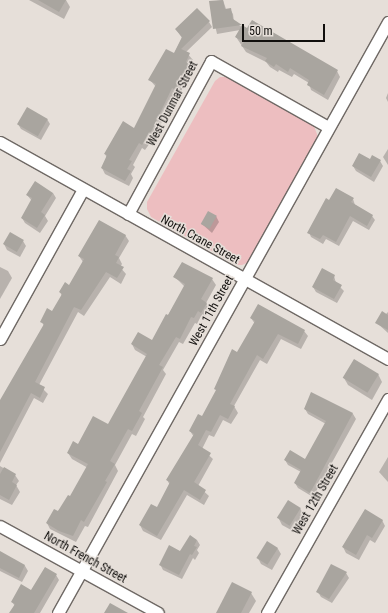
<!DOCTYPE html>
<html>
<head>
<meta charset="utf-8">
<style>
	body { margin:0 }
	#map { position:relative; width:388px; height:613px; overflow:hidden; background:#e6dfd9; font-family:"Roboto Condensed",sans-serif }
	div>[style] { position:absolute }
	.green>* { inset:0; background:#edbec0 }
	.shadow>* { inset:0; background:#0003 }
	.building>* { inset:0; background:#a9a59f; transform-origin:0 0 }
	.roads { filter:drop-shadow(1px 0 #6f6965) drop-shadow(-1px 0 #6f6965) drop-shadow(0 1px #6f6965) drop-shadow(0 -1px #6f6965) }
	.minor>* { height:11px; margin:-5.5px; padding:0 5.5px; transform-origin:5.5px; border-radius:5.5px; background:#fff }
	span { translate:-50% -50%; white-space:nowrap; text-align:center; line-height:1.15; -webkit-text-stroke:3px #e6dfd9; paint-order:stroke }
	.street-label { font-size:12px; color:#110f0d }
	.scale { position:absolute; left:242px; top:24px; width:83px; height:18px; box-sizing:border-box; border:2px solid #110f0d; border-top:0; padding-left:5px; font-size:12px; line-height:14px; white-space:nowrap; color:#110f0d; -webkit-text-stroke:3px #e6dfd9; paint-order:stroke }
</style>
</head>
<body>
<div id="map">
	<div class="green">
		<div style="clip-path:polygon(220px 77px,228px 77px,314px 126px,318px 137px,249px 262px,242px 265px,237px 265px,151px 217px,147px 209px,147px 202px,215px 81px)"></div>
	</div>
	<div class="shadow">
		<div style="clip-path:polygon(29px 0,66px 0,70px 7px,64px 19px)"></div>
		<div style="clip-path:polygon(223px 0,226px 9px,230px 9px,233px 14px,234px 22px,242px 27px,337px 71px,340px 77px,328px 100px,311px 90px,309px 83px,294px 74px,292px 77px,279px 70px,278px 72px,270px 67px,266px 62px,246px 52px,236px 37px,240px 30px,217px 34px,210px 2px)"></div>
		<div style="clip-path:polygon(209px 22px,212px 27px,186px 52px,193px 60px,189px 66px,192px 70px,179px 95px,176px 93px,155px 136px,145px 150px,142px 148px,133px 165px,135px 167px,131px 174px,133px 178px,129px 186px,105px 174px,102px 168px,107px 158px,105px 154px,135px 129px,156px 87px,150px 80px,174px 54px,182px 38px,176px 29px)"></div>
		<div style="clip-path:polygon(388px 93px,388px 102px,386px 98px)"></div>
		<div style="clip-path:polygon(47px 119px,50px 124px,41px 140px,21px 129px,18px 124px)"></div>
		<div style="clip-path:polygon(388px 149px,388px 165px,383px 157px)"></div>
		<div style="clip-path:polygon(370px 160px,380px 161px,383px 166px,374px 182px,356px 171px,353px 166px)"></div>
		<div style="clip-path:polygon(53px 193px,56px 198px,45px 216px,48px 221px,40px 233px,25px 223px,22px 218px,32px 201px,27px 195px)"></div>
		<div style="clip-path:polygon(353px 199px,355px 205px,372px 216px,375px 220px,369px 230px,353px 221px,339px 246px,326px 239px,323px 244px,311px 237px,309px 232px,329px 201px)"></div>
		<div style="clip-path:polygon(216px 216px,219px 222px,212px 233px,202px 224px)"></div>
		<div style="clip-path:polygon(125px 235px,129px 241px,119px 258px,122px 264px,120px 267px,126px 274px,121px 284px,110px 277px,84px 316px,78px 312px,39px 385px,48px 394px,43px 403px,34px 398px,0 463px,0 403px,44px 326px,42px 322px,53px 312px,62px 296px,60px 292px,70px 286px,83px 262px,79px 256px)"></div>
		<div style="clip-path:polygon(23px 241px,26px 246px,20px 257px,7px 250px,4px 244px)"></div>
		<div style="clip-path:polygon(0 267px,8px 271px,12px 278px,0 299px)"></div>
		<div style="clip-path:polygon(334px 276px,336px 283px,344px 291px,337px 303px,316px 292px,313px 287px)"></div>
		<div style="clip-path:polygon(175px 277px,212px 279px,216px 285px,206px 303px,210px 309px,205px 318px,201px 316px,197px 324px,195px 323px,183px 344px,179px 342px,163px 370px,166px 374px,143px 417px,145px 419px,136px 436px,132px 434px,115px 465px,118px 471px,88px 527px,85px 526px,76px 542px,50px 529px,47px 523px,70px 498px,88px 468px,72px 459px,68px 453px,108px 426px,147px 357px,135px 350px,132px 344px,152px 342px,185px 287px)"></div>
		<div style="clip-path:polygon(388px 312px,388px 333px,377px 323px)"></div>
		<div style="clip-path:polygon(251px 318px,304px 331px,308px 336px,301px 349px,281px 339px,267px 364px,260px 360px,234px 406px,238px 413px,231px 424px,223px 420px,214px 437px,209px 435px,202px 449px,213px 459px,198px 486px,209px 496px,204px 505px,187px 495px,161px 540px,143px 531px,140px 525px,157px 509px,170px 485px,167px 480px,194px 437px,190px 431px,203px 418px,255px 324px)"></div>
		<div style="clip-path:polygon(378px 374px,382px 382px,372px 400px,348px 385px,344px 378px)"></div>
		<div style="clip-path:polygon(312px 394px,353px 414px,356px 419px,313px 497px,298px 488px,295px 483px,301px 472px,288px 465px,285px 460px,305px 460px,326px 424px,308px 414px,305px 409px)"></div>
		<div style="clip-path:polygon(388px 457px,388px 482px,379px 472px)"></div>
		<div style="clip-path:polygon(0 466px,15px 475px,19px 481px,16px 485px,20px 492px,12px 505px,0 499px)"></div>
		<div style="clip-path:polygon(300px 508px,303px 514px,293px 531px,282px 525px,279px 519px)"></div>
		<div style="clip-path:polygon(382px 520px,385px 526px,375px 543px,370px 540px,359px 560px,346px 553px,343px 547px)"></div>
		<div style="clip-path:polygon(197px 540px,200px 545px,197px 550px,199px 553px,195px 560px,193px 558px,182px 579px,163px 570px,160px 564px)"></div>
		<div style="clip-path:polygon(267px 543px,278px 549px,281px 554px,272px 570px,261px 564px,258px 558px)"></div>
		<div style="clip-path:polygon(0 554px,25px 566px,28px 571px,22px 582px,0 571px)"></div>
		<div style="clip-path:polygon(346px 573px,349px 578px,332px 603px,321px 597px,318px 592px)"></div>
		<div style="clip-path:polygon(56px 575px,59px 580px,40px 613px,11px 613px,15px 606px,12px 602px)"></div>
		<div style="clip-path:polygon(251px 593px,256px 601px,249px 613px,217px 613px)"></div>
	</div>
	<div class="building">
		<div style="clip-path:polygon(38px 0,66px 0,59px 12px)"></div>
		<div style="clip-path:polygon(223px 0,225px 9px,231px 8px,233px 19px,242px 25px,213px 29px,209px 1px)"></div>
		<div style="clip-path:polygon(197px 8px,210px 21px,181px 49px,190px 53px,186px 62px,189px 64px,176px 90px,172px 88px,152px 130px,142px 145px,139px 143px,129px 160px,132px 161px,127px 169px,131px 171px,125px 181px,101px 168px,107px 155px,104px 154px,123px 121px,134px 128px,156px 84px,148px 80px,166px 49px,174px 53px,182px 37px,175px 29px)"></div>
		<div style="clip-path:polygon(252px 20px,338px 70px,324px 95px,307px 85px,309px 80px,290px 68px,288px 72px,276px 64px,274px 67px,265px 61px,267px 58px,241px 46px,244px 42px,235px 37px,242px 25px,247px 28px)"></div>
		<div style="left:27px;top:107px;width:24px;height:20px;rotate:30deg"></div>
		<div style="clip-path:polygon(359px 153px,370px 159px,372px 155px,381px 160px,371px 177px,352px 166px)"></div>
		<div style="clip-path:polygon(35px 181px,53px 193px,41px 212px,45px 215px,37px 228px,21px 218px,32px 198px,26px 195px)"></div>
		<div style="clip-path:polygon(336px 188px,354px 198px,351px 202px,373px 215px,367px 226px,350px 216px,336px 242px,323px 235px,320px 239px,307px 233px,326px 198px,329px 200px)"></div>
		<div style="left:208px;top:211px;width:10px;height:15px;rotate:29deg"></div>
		<div style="clip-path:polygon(99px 220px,126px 235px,115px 255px,119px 257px,116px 263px,124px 267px,117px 278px,106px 272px,81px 310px,74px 307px,35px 382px,45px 387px,40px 398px,31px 393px,0 452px,0 400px,44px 324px,40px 322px,47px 308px,52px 311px,62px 294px,59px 292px,65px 282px,69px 285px,84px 259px,78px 256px)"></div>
		<div style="left:10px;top:232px;width:16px;height:14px;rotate:30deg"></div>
		<div style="clip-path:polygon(182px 262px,213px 278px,201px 299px,207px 303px,201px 313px,198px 311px,194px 318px,191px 317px,180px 339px,176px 337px,159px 365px,163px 367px,139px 411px,142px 413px,132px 431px,128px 429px,110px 461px,115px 464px,105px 481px,107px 482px,84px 522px,81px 520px,73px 536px,59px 531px,46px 523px,54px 509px,58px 511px,68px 495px,70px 496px,88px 464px,67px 453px,73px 441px,78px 444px,93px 416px,108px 424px,147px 354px,131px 344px,138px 332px,152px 340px,166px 314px,168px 315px,185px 284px,173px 277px)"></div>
		<div style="clip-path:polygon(322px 268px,335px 275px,333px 280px,342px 285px,334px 299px,312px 287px)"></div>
		<div style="clip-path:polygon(258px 304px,305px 330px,298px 344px,278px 334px,263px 359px,257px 355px,230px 404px,235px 406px,228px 419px,220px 415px,211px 432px,206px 430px,198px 445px,211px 453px,194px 482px,206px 490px,200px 500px,184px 490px,157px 536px,139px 525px,151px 504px,157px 507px,170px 482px,166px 480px,194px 434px,189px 431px,198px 414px,202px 416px,216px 390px,214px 389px,232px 349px,237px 352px,255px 321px,250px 318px)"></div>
		<div style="clip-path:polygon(382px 311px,388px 315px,388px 330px,375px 323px)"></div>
		<div style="left:354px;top:359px;width:29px;height:22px;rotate:31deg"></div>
		<div style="clip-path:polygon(311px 392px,353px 413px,310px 493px,294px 483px,301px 470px,284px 460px,290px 450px,305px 459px,326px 421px,304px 409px)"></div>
		<div style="clip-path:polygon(4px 467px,16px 474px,12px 482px,17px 485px,9px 500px,0 495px,0 474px)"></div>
		<div style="left:288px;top:500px;width:15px;height:21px;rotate:32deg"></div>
		<div style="clip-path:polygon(365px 509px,383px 520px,372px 538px,367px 535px,356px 555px,342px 547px)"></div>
		<div style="clip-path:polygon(190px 535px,197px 540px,194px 546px,197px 547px,192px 555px,190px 554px,179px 575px,159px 565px,169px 545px,180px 551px)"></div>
		<div style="left:267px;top:541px;width:13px;height:20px;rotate:32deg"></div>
		<div style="clip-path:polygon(0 551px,25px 565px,19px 578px,0 568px)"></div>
		<div style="clip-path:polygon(331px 564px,347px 572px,329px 599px,316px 592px)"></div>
		<div style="clip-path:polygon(45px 567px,57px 574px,34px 613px,9px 613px,15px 604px,11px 602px,21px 584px,31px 590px)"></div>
		<div style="clip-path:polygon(232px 582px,252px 592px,241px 613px,216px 613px)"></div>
		<div style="clip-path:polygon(110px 603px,128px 613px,104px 613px)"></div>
	</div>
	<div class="roads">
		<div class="minor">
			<div style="left:0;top:142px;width:445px;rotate:29.2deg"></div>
			<div style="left:128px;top:214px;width:174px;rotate:-61.5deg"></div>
			<div style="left:211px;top:61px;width:134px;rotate:29.4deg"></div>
			<div style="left:0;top:339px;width:171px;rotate:-61deg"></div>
			<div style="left:0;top:526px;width:180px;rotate:28.8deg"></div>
			<div style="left:58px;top:613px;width:677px;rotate:-60.82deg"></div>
			<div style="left:267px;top:613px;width:246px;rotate:-60.5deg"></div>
		</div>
	</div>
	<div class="street-label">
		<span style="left:173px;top:104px;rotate:-62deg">West Dunmar Street</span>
		<span style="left:200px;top:240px;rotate:29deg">North Crane Street</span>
		<span style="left:212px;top:311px;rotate:-61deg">West 11th Street</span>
		<span style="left:316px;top:500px;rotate:-60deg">West 12th Street</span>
		<span style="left:85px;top:558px;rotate:29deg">North French Street</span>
	</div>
	<div class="scale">50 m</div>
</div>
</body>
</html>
